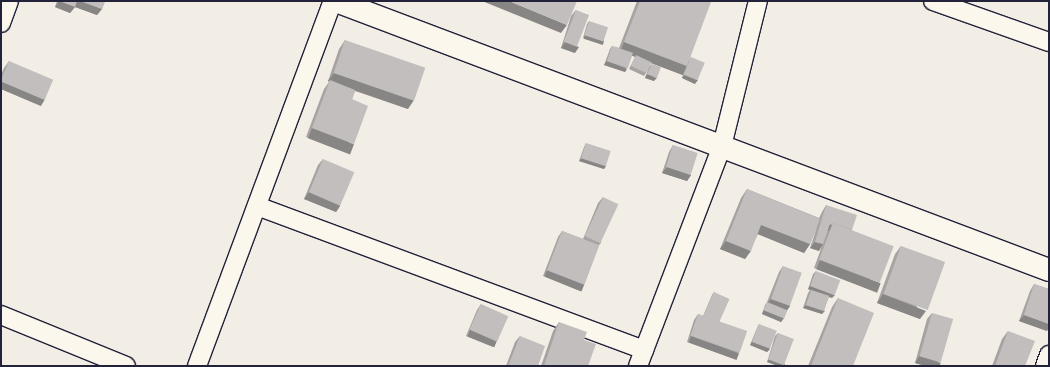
<!DOCTYPE html>
<html>
<head>
<meta charset="utf-8">
<style>
	body { margin:0 }
	#map { position:relative; width:1050px; height:367px; overflow:hidden; background:#f2eee5; font-family:Sriracha,sans-serif }
	div>[style] { position:absolute }
	.roads { filter:drop-shadow(1px 0 #22223b) drop-shadow(-1px 0 #22223b) drop-shadow(0 1px #22223b) drop-shadow(0 -1px #22223b) }
	.minor>* { height:18px; margin:-9px; padding:0 9px; transform-origin:9px; border-radius:9px; background:#fbf7ec }
	.tertiary>* { height:22px; margin:-11px; padding:0 11px; transform-origin:11px; border-radius:11px; background:#fbf7ec }
	.wall>* { inset:0; background:#a7a3a3 }
	.shaded-wall>* { inset:0; background:#888585; transform-origin:0 0 }
	.building>* { inset:0; background:#c2bebe; transform-origin:0 0 }
	span { translate:-50% -50%; white-space:nowrap; text-align:center; line-height:1.15; -webkit-text-stroke:3.5px #fbf7ec; paint-order:stroke }
	.frame { position:absolute; inset:0; border:2px solid #22223b; pointer-events:none }
</style>
</head>
<body>
<div id="map">
	<div class="roads">
		<div class="minor">
			<div style="left:933px;top:1px;width:123px;rotate:19.5deg"></div>
			<div style="left:1px;top:23px;width:23px;rotate:-70deg"></div>
			<div style="left:257px;top:206px;width:413px;rotate:20.4deg"></div>
			<div style="left:1px;top:315px;width:135px;rotate:22.2deg"></div>
			<div style="left:197px;top:366px;width:390px;rotate:-69.6deg"></div>
			<div style="left:638px;top:366px;width:235px;rotate:-69.1deg"></div>
			<div style="left:722px;top:146px;width:149px;rotate:-76.1deg"></div>
			<div style="left:1045px;top:366px;width:12px;rotate:-70deg"></div>
		</div>
		<div class="tertiary">
			<div style="left:336px;top:1px;width:762px;rotate:20.67deg"></div>
		</div>
	</div>
	<div class="wall">
		<div style="clip-path:polygon(57px 1px,105px 1px,102px 9px,97px 15px,75px 7px,70px 13px,55px 7px)"></div>
		<div style="clip-path:polygon(637px 1px,707px 1px,689px 61px,691px 57px,695px 84px,682px 78px,686px 66px,681px 74px,651px 63px,646px 73px,644px 76px,629px 69px,635px 57px,632px 55px,625px 72px,604px 65px,610px 49px,612px 46px,619px 48px)"></div>
		<div style="clip-path:polygon(576px 10px,575px 53px,561px 48px,571px 16px)"></div>
		<div style="clip-path:polygon(589px 21px,604px 41px,602px 44px,583px 38px,587px 24px)"></div>
		<div style="clip-path:polygon(345px 40px,408px 109px,355px 91px,352px 99px,348px 153px,306px 137px,324px 89px,329px 82px,328px 81px,339px 49px)"></div>
		<div style="clip-path:polygon(9px 61px,41px 106px,1px 89px,1px 75px,4px 68px)"></div>
		<div style="clip-path:polygon(652px 64px,654px 81px,645px 78px,649px 67px)"></div>
		<div style="clip-path:polygon(586px 143px,606px 166px,604px 169px,579px 161px,584px 147px)"></div>
		<div style="clip-path:polygon(673px 145px,691px 175px,687px 181px,662px 173px,669px 152px)"></div>
		<div style="clip-path:polygon(323px 159px,340px 206px,336px 212px,304px 199px,318px 165px)"></div>
		<div style="clip-path:polygon(747px 189px,819px 218px,822px 212px,826px 205px,852px 230px,875px 291px,814px 268px,822px 246px,819px 251px,810px 248px,817px 227px,810px 244px,804px 253px,758px 234px,745px 259px,720px 249px,741px 198px)"></div>
		<div style="clip-path:polygon(603px 197px,601px 243px,599px 245px,584px 285px,580px 291px,543px 276px,558px 237px,562px 231px,583px 239px,598px 203px)"></div>
		<div style="clip-path:polygon(901px 246px,920px 319px,877px 303px,895px 254px)"></div>
		<div style="clip-path:polygon(783px 266px,790px 306px,787px 310px,784px 318px,781px 322px,762px 314px,765px 305px,767px 302px,779px 272px)"></div>
		<div style="clip-path:polygon(816px 271px,832px 298px,829px 297px,822px 314px,803px 308px,808px 293px,810px 290px,808px 289px,813px 274px)"></div>
		<div style="clip-path:polygon(1034px 284px,1049px 289px,1049px 327px,1047px 331px,1019px 321px,1030px 291px)"></div>
		<div style="clip-path:polygon(714px 292px,720px 322px,739px 353px,735px 359px,687px 342px,694px 320px,698px 314px,703px 316px,712px 295px)"></div>
		<div style="clip-path:polygon(838px 298px,853px 366px,808px 366px,832px 307px)"></div>
		<div style="clip-path:polygon(481px 304px,497px 341px,493px 347px,466px 336px,477px 310px)"></div>
		<div style="clip-path:polygon(932px 313px,939px 366px,926px 366px,915px 363px,927px 319px)"></div>
		<div style="clip-path:polygon(559px 322px,584px 340px,588px 366px,541px 366px,553px 331px)"></div>
		<div style="clip-path:polygon(759px 324px,770px 349px,767px 352px,750px 345px,757px 328px)"></div>
		<div style="clip-path:polygon(1008px 331px,1025px 366px,992px 366px,1002px 339px)"></div>
		<div style="clip-path:polygon(778px 333px,784px 366px,778px 366px,767px 362px,775px 336px)"></div>
		<div style="clip-path:polygon(520px 336px,538px 366px,506px 366px,515px 342px)"></div>
	</div>
	<div class="shaded-wall">
		<div style="clip-path:polygon(59px 1px,80px 1px,102px 9px,97px 15px,75px 7px,70px 13px,55px 7px)"></div>
		<div style="clip-path:polygon(482px 1px,509px 1px,567px 25px,561px 33px)"></div>
		<div style="left:585px;top:35px;width:20px;height:4px;rotate:18deg"></div>
		<div style="clip-path:polygon(565px 42px,579px 47px,575px 53px,561px 48px)"></div>
		<div style="left:624px;top:42px;width:67px;height:10px;rotate:21deg"></div>
		<div style="clip-path:polygon(607px 61px,627px 69px,625px 72px,604px 65px)"></div>
		<div style="clip-path:polygon(334px 73px,414px 100px,408px 109px,328px 81px)"></div>
		<div style="clip-path:polygon(647px 74px,657px 78px,654px 81px,645px 78px)"></div>
		<div style="clip-path:polygon(684px 75px,698px 80px,695px 84px,682px 78px)"></div>
		<div style="clip-path:polygon(1px 81px,45px 99px,41px 106px,1px 89px)"></div>
		<div style="left:312px;top:128px;width:45px;height:11px;rotate:21deg"></div>
		<div style="clip-path:polygon(582px 158px,606px 166px,604px 169px,579px 161px)"></div>
		<div style="clip-path:polygon(667px 167px,691px 175px,687px 181px,662px 173px)"></div>
		<div style="clip-path:polygon(309px 192px,340px 206px,336px 212px,304px 199px)"></div>
		<div style="left:830px;top:224px;width:2px;height:7px;rotate:27deg"></div>
		<div style="clip-path:polygon(761px 225px,810px 244px,804px 253px,755px 233px)"></div>
		<div style="clip-path:polygon(726px 241px,751px 251px,745px 259px,720px 249px)"></div>
		<div style="clip-path:polygon(815px 242px,823px 244px,819px 251px,810px 248px)"></div>
		<div style="left:820px;top:260px;width:65px;height:10px;rotate:21deg"></div>
		<div style="left:547px;top:270px;width:40px;height:7px;rotate:22deg"></div>
		<div style="clip-path:polygon(810px 286px,835px 295px,832px 298px,808px 289px)"></div>
		<div style="clip-path:polygon(883px 294px,926px 311px,920px 319px,877px 303px)"></div>
		<div style="clip-path:polygon(771px 299px,790px 306px,786px 312px,766px 305px)"></div>
		<div style="clip-path:polygon(806px 305px,825px 311px,822px 314px,803px 308px)"></div>
		<div style="clip-path:polygon(764px 310px,784px 318px,781px 322px,762px 314px)"></div>
		<div style="clip-path:polygon(1024px 315px,1049px 324px,1049px 327px,1047px 331px,1019px 321px)"></div>
		<div style="left:470px;top:330px;width:29px;height:7px;rotate:22deg"></div>
		<div style="left:691px;top:336px;width:51px;height:7px;rotate:20deg"></div>
		<div style="clip-path:polygon(752px 342px,770px 349px,767px 352px,750px 345px)"></div>
		<div style="clip-path:polygon(919px 356px,941px 363px,939px 366px,926px 366px,915px 363px)"></div>
		<div style="clip-path:polygon(769px 359px,785px 364px,784px 366px,778px 366px,767px 362px)"></div>
	</div>
	<div class="building">
		<div style="clip-path:polygon(59px 1px,77px 1px,75px 7px)"></div>
		<div style="clip-path:polygon(80px 1px,105px 1px,102px 9px)"></div>
		<div style="clip-path:polygon(509px 1px,577px 1px,567px 25px)"></div>
		<div style="clip-path:polygon(640px 1px,707px 1px,711px 2px,687px 66px,624px 42px)"></div>
		<div style="left:576px;top:10px;width:14px;height:34px;rotate:21deg"></div>
		<div style="left:589px;top:21px;width:20px;height:15px;rotate:18deg"></div>
		<div style="left:345px;top:40px;width:85px;height:35px;rotate:19deg"></div>
		<div style="left:612px;top:46px;width:22px;height:16px;rotate:18deg"></div>
		<div style="left:636px;top:55px;width:17px;height:12px;rotate:25deg"></div>
		<div style="left:691px;top:57px;width:15px;height:19px;rotate:23deg"></div>
		<div style="left:9px;top:61px;width:48px;height:22px;rotate:23deg"></div>
		<div style="clip-path:polygon(652px 64px,661px 67px,657px 78px,647px 74px)"></div>
		<div style="clip-path:polygon(330px 80px,355px 90px,352px 99px,368px 106px,354px 144px,312px 128px)"></div>
		<div style="left:586px;top:143px;width:26px;height:16px;rotate:18deg"></div>
		<div style="left:673px;top:145px;width:26px;height:23px;rotate:18deg"></div>
		<div style="left:323px;top:159px;width:34px;height:36px;rotate:23deg"></div>
		<div style="clip-path:polygon(747px 189px,820px 219px,810px 244px,761px 225px,751px 251px,726px 241px)"></div>
		<div style="left:603px;top:197px;width:17px;height:43px;rotate:25deg"></div>
		<div style="clip-path:polygon(826px 205px,857px 215px,852px 230px,833px 223px,832px 225px,830px 224px,823px 244px,815px 242px)"></div>
		<div style="left:833px;top:223px;width:65px;height:39px;rotate:21deg"></div>
		<div style="left:562px;top:231px;width:40px;height:42px;rotate:21deg"></div>
		<div style="left:901px;top:246px;width:47px;height:51px;rotate:20deg"></div>
		<div style="left:783px;top:266px;width:20px;height:35px;rotate:20deg"></div>
		<div style="left:816px;top:271px;width:26px;height:16px;rotate:21deg"></div>
		<div style="clip-path:polygon(1034px 284px,1049px 289px,1049px 324px,1024px 315px)"></div>
		<div style="left:811px;top:290px;width:19px;height:16px;rotate:18deg"></div>
		<div style="left:714px;top:292px;width:17px;height:26px;rotate:24deg"></div>
		<div style="clip-path:polygon(838px 298px,874px 313px,853px 366px,811px 366px)"></div>
		<div style="left:767px;top:302px;width:22px;height:9px;rotate:22deg"></div>
		<div style="left:481px;top:304px;width:30px;height:28px;rotate:24deg"></div>
		<div style="left:932px;top:313px;width:22px;height:45px;rotate:16deg"></div>
		<div style="left:698px;top:314px;width:52px;height:23px;rotate:19deg"></div>
		<div style="clip-path:polygon(559px 322px,587px 332px,584px 340px,596px 344px,588px 366px,544px 366px)"></div>
		<div style="left:759px;top:324px;width:19px;height:19px;rotate:21deg"></div>
		<div style="clip-path:polygon(1008px 331px,1035px 341px,1025px 366px,995px 366px)"></div>
		<div style="left:778px;top:333px;width:17px;height:28px;rotate:21deg"></div>
		<div style="clip-path:polygon(520px 336px,545px 346px,538px 366px,508px 366px)"></div>
	</div>
	<div class="frame"></div>
</div>
</body>
</html>
